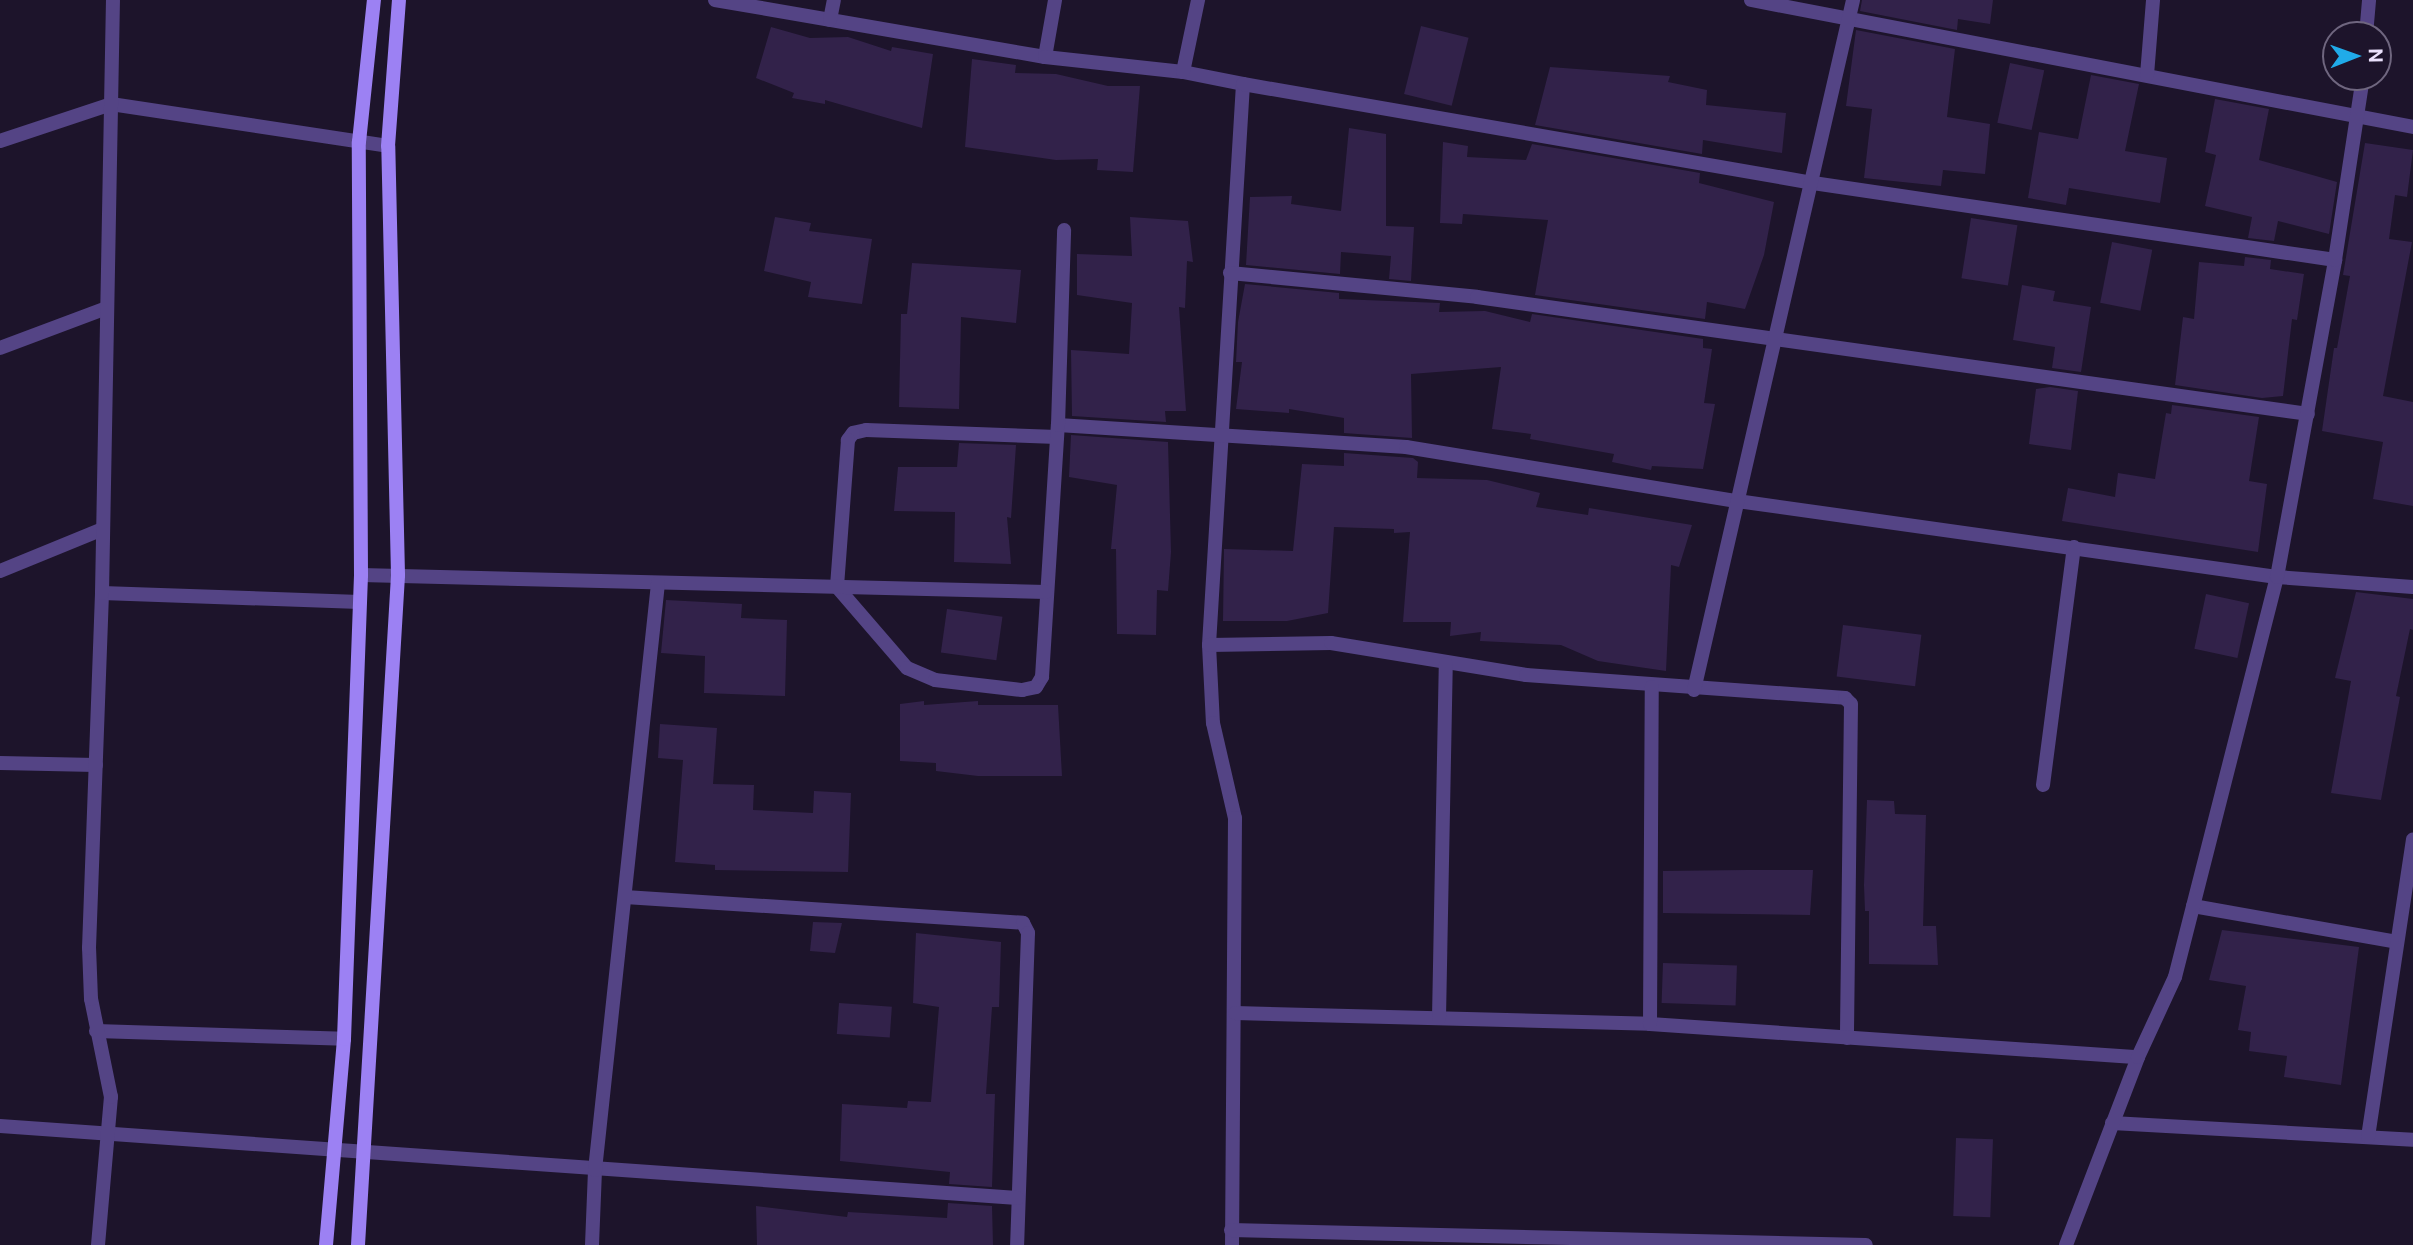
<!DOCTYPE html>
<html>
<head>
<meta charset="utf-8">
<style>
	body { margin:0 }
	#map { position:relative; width:2413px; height:1245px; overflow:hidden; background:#1d142b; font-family:"Public Sans",sans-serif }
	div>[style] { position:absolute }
	.building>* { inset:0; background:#32224a; transform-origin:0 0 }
	.street>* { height:14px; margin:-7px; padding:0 7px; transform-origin:7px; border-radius:7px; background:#544485 }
	.secondary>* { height:14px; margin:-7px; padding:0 7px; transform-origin:7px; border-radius:7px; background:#9c81f3 }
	span { translate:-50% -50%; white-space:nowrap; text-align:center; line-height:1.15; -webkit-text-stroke:7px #1d142b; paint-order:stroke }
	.north { position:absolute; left:2322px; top:21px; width:70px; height:70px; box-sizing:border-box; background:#1d142b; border:2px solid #6f667f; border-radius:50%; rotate:89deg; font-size:19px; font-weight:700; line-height:28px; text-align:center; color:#eae1fc }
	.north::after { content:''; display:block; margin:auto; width:24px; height:32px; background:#20abe9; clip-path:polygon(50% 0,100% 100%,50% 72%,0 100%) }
</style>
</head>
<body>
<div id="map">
	<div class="building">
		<div style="clip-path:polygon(1862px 0,1993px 0,1990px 24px,1958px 19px,1957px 30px,1860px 11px)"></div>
		<div style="left:1421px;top:26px;width:49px;height:70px;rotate:14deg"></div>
		<div style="clip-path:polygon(771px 27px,810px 38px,848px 37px,891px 51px,892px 47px,933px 54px,922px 128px,825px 100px,825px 104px,792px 98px,794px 93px,756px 78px)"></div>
		<div style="clip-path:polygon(1856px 30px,1955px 49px,1947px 117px,1990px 124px,1985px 174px,1943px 170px,1941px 186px,1864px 178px,1872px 109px,1846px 106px)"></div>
		<div style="clip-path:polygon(972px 59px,1016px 65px,1015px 73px,1056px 74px,1108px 86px,1140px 86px,1133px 172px,1097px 170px,1098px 159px,1056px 160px,965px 147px)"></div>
		<div style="left:2010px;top:63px;width:35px;height:61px;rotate:12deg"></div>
		<div style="clip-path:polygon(1550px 67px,1670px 76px,1668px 82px,1707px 90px,1706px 105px,1786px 113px,1782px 153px,1703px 140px,1702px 154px,1535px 125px)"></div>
		<div style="clip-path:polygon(2091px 75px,2139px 84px,2125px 151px,2167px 158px,2160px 203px,2069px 188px,2066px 205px,2028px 198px,2039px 132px,2078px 139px)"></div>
		<div style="clip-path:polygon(2215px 99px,2269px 109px,2259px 160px,2337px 182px,2329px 234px,2278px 221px,2274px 241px,2248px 238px,2252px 217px,2205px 206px,2216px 155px,2205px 152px)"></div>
		<div style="clip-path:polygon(1349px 128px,1386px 134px,1386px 226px,1414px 227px,1411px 281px,1389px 279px,1391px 256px,1341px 252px,1340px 274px,1246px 265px,1250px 197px,1292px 196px,1291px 204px,1341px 211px)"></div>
		<div style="clip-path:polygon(1443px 142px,1468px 146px,1467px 157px,1526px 160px,1532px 144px,1700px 173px,1699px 183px,1774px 202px,1764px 255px,1745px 309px,1707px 302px,1705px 319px,1535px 295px,1548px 220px,1463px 214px,1462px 224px,1440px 223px)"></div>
		<div style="clip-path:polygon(2365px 143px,2413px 150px,2407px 197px,2395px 195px,2389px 239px,2412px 242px,2383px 396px,2413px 402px,2413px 506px,2373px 499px,2383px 442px,2322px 431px,2334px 348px,2337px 348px,2350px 276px,2343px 275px)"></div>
		<div style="clip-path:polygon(775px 217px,811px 223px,809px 231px,872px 239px,862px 304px,808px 297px,811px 282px,764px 271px)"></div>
		<div style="clip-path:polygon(1130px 217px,1188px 221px,1193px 262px,1187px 261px,1185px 308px,1179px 307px,1186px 411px,1165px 411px,1166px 422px,1072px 416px,1071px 350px,1129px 354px,1132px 303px,1077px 295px,1077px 254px,1132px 256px)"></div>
		<div style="left:1971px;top:218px;width:47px;height:61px;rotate:9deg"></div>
		<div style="left:2112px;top:242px;width:41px;height:62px;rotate:11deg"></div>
		<div style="clip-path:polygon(2245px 257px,2271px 260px,2270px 269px,2304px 274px,2297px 320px,2292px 319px,2283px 396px,2262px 398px,2175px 385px,2183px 317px,2194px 319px,2199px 262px,2244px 266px)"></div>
		<div style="clip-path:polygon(912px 263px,1021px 270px,1016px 323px,961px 317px,959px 409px,899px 407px,901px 314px,907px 314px)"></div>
		<div style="clip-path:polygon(1245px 284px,1339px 293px,1339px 299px,1440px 303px,1439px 312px,1485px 311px,1530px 322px,1532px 314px,1703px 339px,1703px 348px,1712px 349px,1704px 403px,1715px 404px,1703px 469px,1652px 466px,1651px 470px,1612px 462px,1614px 454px,1530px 439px,1531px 434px,1492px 429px,1501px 367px,1411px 374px,1412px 438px,1344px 433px,1344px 418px,1289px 409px,1289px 413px,1236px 409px,1242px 362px,1236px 362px,1238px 322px)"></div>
		<div style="clip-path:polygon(2022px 285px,2055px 291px,2053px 301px,2091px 307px,2081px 372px,2052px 368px,2055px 347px,2013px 340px)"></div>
		<div style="clip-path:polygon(2050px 387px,2078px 391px,2071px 450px,2029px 444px,2036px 389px)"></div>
		<div style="clip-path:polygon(2172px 405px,2259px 417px,2249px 481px,2267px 484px,2258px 552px,2062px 521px,2068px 488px,2115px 497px,2118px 473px,2155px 479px,2166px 413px,2171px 414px)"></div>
		<div style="clip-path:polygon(1071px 435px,1168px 442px,1171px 552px,1168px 591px,1157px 590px,1156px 635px,1117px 634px,1116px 549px,1111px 549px,1117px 485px,1069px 477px)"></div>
		<div style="clip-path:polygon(959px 443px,1016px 445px,1011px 518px,1007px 517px,1011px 564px,954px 562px,955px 512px,894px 511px,898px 467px,957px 467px)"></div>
		<div style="clip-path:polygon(1344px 453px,1413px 458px,1418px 462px,1417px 478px,1487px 480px,1540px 493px,1536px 507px,1588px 515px,1589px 508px,1692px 525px,1679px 567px,1671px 565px,1666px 671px,1598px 661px,1561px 645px,1480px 641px,1481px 632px,1450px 636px,1451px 622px,1403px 622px,1410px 532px,1394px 533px,1394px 529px,1334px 527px,1328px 613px,1287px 621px,1223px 621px,1224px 549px,1293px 551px,1302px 464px,1344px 466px)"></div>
		<div style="clip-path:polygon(2356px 592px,2413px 599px,2413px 630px,2410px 629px,2396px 696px,2400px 697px,2381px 800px,2331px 793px,2351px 681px,2335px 678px)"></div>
		<div style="left:2206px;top:594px;width:44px;height:56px;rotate:12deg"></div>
		<div style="clip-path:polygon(666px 600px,742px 604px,741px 618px,787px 620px,785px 696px,704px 693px,705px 656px,661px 653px)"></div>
		<div style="left:947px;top:609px;width:56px;height:44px;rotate:8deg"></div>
		<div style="left:1843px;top:625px;width:79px;height:52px;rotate:7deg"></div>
		<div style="clip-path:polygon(924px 701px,924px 705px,978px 701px,978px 705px,1058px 705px,1062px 776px,978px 776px,936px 771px,936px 763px,900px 761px,900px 704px)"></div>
		<div style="clip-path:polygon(660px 724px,717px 728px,713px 784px,754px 785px,753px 810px,813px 813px,814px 791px,851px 793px,848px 872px,715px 870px,715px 865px,675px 862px,683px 760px,658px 758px)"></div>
		<div style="clip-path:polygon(1867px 800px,1894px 801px,1895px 814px,1926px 815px,1923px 926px,1936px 926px,1938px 965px,1869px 964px,1869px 911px,1865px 911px,1864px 885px)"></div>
		<div style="clip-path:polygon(1746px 870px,1813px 870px,1810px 915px,1663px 913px,1663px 871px)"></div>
		<div style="clip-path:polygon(813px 922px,842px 923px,835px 953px,810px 951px)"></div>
		<div style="clip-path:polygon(2222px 930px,2359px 947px,2341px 1085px,2284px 1077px,2287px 1056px,2249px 1051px,2251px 1032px,2238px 1030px,2246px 986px,2209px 980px)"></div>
		<div style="clip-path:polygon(916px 933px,1001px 942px,999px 1007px,992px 1007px,986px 1094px,995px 1094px,992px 1187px,949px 1184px,950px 1172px,840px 1161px,842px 1104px,907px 1108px,908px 1101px,931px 1102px,939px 1007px,913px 1003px)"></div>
		<div style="left:1663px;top:963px;width:74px;height:40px;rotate:2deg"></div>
		<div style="left:839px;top:1003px;width:53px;height:31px;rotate:4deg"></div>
		<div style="left:1956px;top:1138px;width:37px;height:78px;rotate:2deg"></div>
		<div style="clip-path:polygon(948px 1203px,992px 1206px,993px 1245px,757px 1245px,756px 1206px,847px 1217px,848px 1212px,947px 1218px)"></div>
	</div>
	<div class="street">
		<div style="left:715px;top:0;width:335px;rotate:9.8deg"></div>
		<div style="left:1045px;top:57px;width:58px;rotate:-80deg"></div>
		<div style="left:1751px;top:0;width:674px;rotate:10.86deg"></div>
		<div style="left:830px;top:20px;width:20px;rotate:-79deg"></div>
		<div style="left:2366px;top:35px;width:35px;rotate:-85deg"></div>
		<div style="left:1045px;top:57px;width:139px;rotate:6.2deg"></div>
		<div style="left:1183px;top:72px;width:61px;rotate:11.3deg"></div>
		<div style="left:1243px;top:84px;width:562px;rotate:93.47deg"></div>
		<div style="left:1209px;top:645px;width:78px;rotate:87.1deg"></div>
		<div style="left:1213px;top:723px;width:98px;rotate:77deg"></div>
		<div style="left:1235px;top:818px;width:427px;rotate:90.4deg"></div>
		<div style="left:1183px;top:72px;width:74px;rotate:-78.2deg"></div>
		<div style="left:2147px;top:75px;width:75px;rotate:-85.4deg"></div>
		<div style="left:1243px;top:84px;width:579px;rotate:9.85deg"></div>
		<div style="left:1813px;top:183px;width:528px;rotate:8.39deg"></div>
		<div style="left:0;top:141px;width:117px;rotate:-18.4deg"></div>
		<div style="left:111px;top:104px;width:280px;rotate:8.6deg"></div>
		<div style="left:1230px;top:273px;width:248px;rotate:5.5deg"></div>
		<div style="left:1477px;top:297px;width:839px;rotate:8.01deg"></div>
		<div style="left:0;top:348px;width:111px;rotate:-20.6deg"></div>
		<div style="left:1058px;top:425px;width:349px;rotate:3.6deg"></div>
		<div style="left:1406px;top:447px;width:335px;rotate:9.3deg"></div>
		<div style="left:1737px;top:501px;width:545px;rotate:8.01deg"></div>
		<div style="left:2277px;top:577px;width:136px;rotate:4.2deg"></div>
		<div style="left:1057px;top:437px;width:191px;rotate:-177.9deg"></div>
		<div style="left:866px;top:430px;width:13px;rotate:167deg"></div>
		<div style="left:853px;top:433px;width:9px;rotate:126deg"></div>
		<div style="left:848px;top:440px;width:147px;rotate:94.3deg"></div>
		<div style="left:837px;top:587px;width:107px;rotate:49.2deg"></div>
		<div style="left:907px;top:668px;width:30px;rotate:23deg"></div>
		<div style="left:935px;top:680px;width:88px;rotate:6.6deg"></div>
		<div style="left:1022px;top:690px;width:14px;rotate:-12deg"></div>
		<div style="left:1036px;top:687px;width:12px;rotate:-59deg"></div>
		<div style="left:1042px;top:677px;width:253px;rotate:-86.4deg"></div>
		<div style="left:1058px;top:425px;width:195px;rotate:-88.2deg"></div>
		<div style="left:0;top:571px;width:111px;rotate:-22.2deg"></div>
		<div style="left:361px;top:575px;width:685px;rotate:1.42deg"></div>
		<div style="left:102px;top:593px;width:258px;rotate:2deg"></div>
		<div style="left:1209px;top:645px;width:122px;rotate:-0.9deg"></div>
		<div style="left:1331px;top:643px;width:198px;rotate:9.3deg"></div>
		<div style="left:1526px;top:675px;width:320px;rotate:4.1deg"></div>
		<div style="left:1845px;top:698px;width:8px;rotate:45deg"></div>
		<div style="left:1851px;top:704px;width:334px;rotate:90.7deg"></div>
		<div style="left:1694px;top:690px;width:708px;rotate:-77.02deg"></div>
		<div style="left:0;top:763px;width:96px;rotate:1.2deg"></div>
		<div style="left:2043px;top:785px;width:240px;rotate:-82.6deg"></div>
		<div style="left:625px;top:897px;width:399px;rotate:3.7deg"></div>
		<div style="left:1023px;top:923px;width:11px;rotate:63deg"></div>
		<div style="left:1028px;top:933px;width:312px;rotate:92deg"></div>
		<div style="left:2193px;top:906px;width:207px;rotate:10deg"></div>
		<div style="left:1235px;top:1013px;width:415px;rotate:1.5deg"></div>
		<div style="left:1650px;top:1024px;width:489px;rotate:3.9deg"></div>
		<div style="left:1439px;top:1018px;width:354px;rotate:-88.9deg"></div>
		<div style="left:1650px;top:1024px;width:337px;rotate:-89.7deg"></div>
		<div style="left:96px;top:1031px;width:248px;rotate:1.8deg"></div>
		<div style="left:2112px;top:1123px;width:301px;rotate:3.2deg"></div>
		<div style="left:0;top:1126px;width:1020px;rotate:4.05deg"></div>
		<div style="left:2368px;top:1137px;width:301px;rotate:-81.4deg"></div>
		<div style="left:1231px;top:1230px;width:635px;rotate:1.35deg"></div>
		<div style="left:98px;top:1245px;width:149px;rotate:-85deg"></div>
		<div style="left:111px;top:1097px;width:100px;rotate:-101.5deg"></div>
		<div style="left:91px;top:999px;width:51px;rotate:-92.2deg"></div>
		<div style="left:89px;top:948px;width:355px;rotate:-87.9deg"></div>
		<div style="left:102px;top:593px;width:593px;rotate:-88.94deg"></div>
		<div style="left:592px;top:1245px;width:75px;rotate:-87.7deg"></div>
		<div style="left:595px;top:1170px;width:590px;rotate:-83.87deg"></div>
		<div style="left:2066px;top:1245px;width:201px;rotate:-69deg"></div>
		<div style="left:2138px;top:1057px;width:88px;rotate:-65.2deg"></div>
		<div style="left:2175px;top:977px;width:413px;rotate:-75.7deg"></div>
		<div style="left:2277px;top:577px;width:322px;rotate:-79.6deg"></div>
		<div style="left:2335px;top:260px;width:185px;rotate:-81.3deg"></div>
	</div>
	<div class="secondary">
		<div style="left:326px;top:1245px;width:207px;rotate:-85deg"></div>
		<div style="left:344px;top:1039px;width:464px;rotate:-87.9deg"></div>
		<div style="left:361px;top:575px;width:433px;rotate:-90.3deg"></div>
		<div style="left:359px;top:142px;width:143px;rotate:-84deg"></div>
		<div style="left:358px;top:1245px;width:671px;rotate:-86.58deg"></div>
		<div style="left:398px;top:575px;width:429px;rotate:-91.3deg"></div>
		<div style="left:388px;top:146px;width:146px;rotate:-85.7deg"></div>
	</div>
	<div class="north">N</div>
</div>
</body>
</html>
